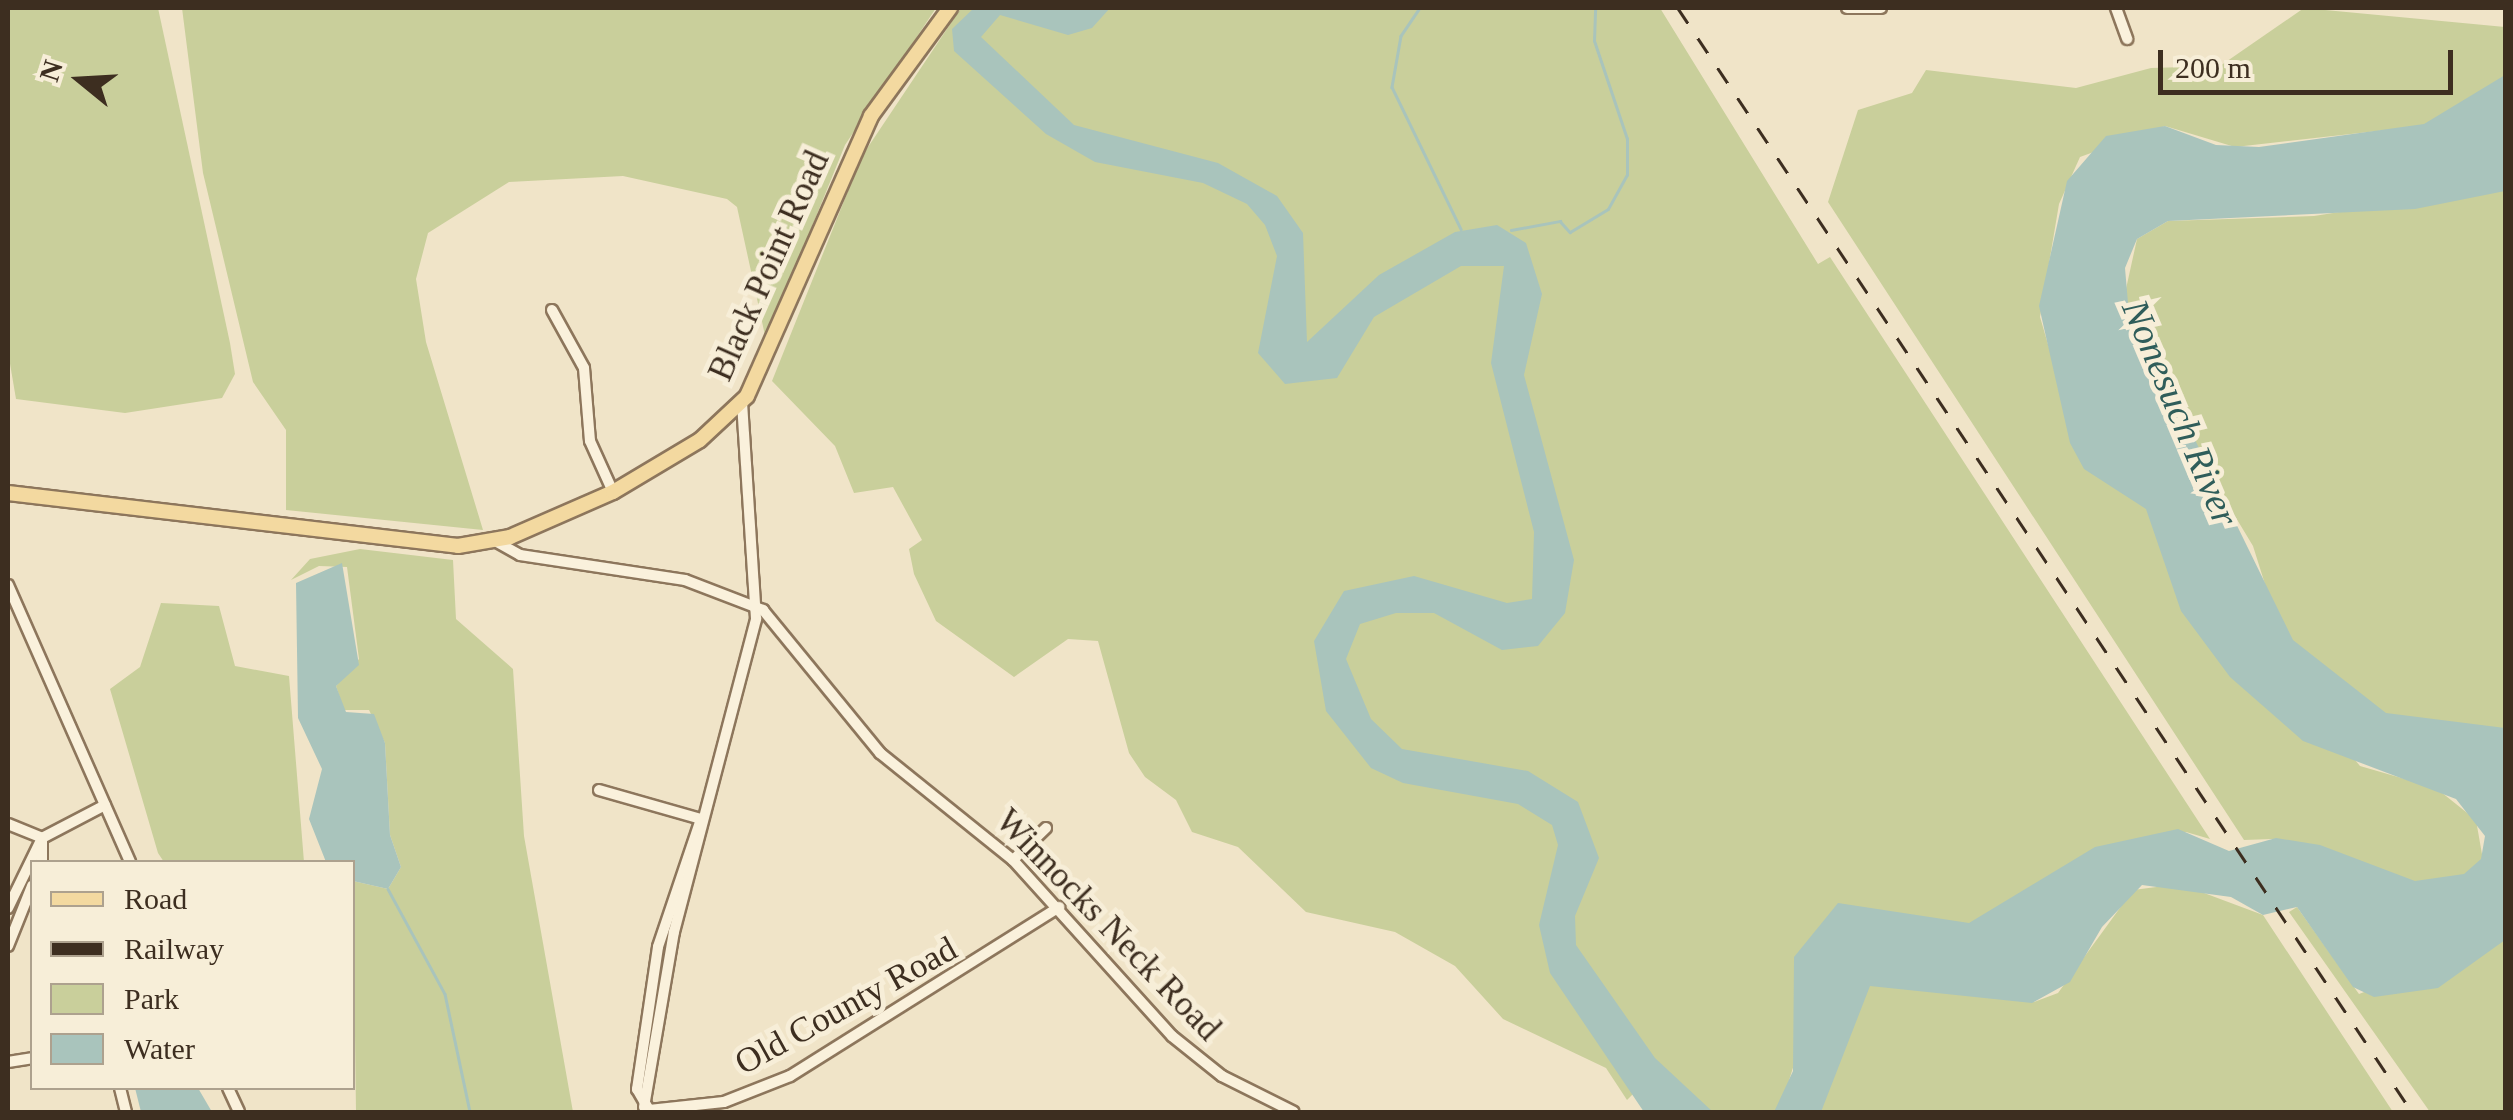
<!DOCTYPE html>
<html>
<head>
<meta charset="utf-8">
<style>
	body { margin:0 }
	#map { position:relative; width:2513px; height:1120px; overflow:hidden; background:#f0e4c8; font-family:Georgia,serif }
	div>[style] { position:absolute }
	.green>* { inset:0; background:#c9cf9b }
	.water>* { inset:0; background:#a9c4bc }
	.stream>* { height:2.5px; margin:-1.25px; padding:0 1.25px; transform-origin:1.25px; border-radius:1.25px; background:#a9c4bc }
	.roads { filter:drop-shadow(2px 0 #8d765c) drop-shadow(-2px 0 #8d765c) drop-shadow(0 2px #8d765c) drop-shadow(0 -2px #8d765c) }
	.minor>* { height:10px; margin:-5px; padding:0 5px; transform-origin:5px; border-radius:5px; background:#faf1dc }
	.major>* { height:14px; margin:-7px; padding:0 7px; transform-origin:7px; border-radius:7px; background:#f3d9a0 }
	.rail>* { height:2.5px; margin-top:-1.25px; transform-origin:0; background:repeating-linear-gradient(90deg,#3d2e20 0 18px,transparent 0 36px) }
	span { translate:-50% -50%; white-space:nowrap; text-align:center; line-height:1.15; -webkit-text-stroke:10px #f7eed8; paint-order:stroke }
	.street-label { font-size:35px; color:#3d2e20 }
	.water-label { font-size:38px; color:#2f5d5a; font-style:italic }
	.frame { position:absolute; inset:0; border:10px solid #3d2e20; pointer-events:none }
	.legend { position:absolute; left:30px; top:860px; width:325px; height:230px; box-sizing:border-box; background:#f7eed8; border:2px solid #ada18e; margin:0; padding:12px 18px; list-style:none; font-size:30px; color:#3d2e20 }
	.legend li { display:flex; align-items:center; gap:20px; height:50px }
	.legend b { width:50px; border:2px solid #ada18e }
	.north { position:absolute; left:30px; top:30px; width:100px; height:100px; -webkit-text-stroke:8px #f7eed8; paint-order:stroke; rotate:288deg; font-size:28px; font-weight:700; line-height:40px; text-align:center; color:#3d2e20 }
	.north::after { content:''; display:block; margin:auto; width:35px; height:45px; background:#3d2e20; clip-path:polygon(50% 0,100% 100%,50% 72%,0 100%) }
	.scale { position:absolute; left:2158px; top:50px; width:295px; height:45px; box-sizing:border-box; border:5px solid #3d2e20; border-top:0; padding-left:12px; font-size:30px; line-height:35px; white-space:nowrap; color:#3d2e20; -webkit-text-stroke:8px #f7eed8; paint-order:stroke }
</style>
</head>
<body>
<div id="map">
	<div class="green">
		<div style="clip-path:polygon(8px 8px,158px 8px,230px 343px,235px 374px,222px 398px,125px 413px,16px 399px,8px 352px)"></div>
		<div style="clip-path:polygon(182px 8px,936px 8px,845px 145px,766px 340px,737px 207px,727px 199px,623px 176px,509px 182px,428px 233px,416px 279px,426px 342px,483px 530px,286px 510px,286px 430px,253px 382px,203px 173px)"></div>
		<div style="clip-path:polygon(961px 8px,1660px 8px,1818px 264px,1830px 257px,2210px 839px,2186px 832px,1968px 928px,1935px 922px,1797px 1055px,1779px 1112px,1708px 1112px,1660px 1067px,1627px 1100px,1606px 1068px,1503px 1019px,1455px 966px,1395px 932px,1306px 912px,1238px 847px,1192px 832px,1176px 800px,1145px 777px,1129px 753px,1098px 641px,1068px 639px,1014px 677px,936px 621px,914px 574px,909px 549px,922px 540px,893px 487px,854px 493px,835px 446px,772px 381px,862px 156px)"></div>
		<div style="clip-path:polygon(2304px 8px,2505px 27px,2505px 78px,2440px 124px,2235px 147px,2165px 126px,2080px 157px,2059px 204px,2040px 317px,2084px 467px,2139px 497px,2360px 766px,2436px 788px,2476px 820px,2483px 860px,2464px 878px,2419px 887px,2272px 839px,2244px 840px,1828px 202px,1858px 110px,1912px 93px,1926px 70px,2076px 88px,2151px 68px,2220px 66px)"></div>
		<div style="clip-path:polygon(2505px 186px,2505px 741px,2393px 719px,2286px 651px,2253px 546px,2180px 425px,2124px 298px,2137px 239px,2168px 221px,2314px 216px)"></div>
		<div style="clip-path:polygon(360px 549px,453px 560px,456px 619px,513px 669px,524px 836px,573px 1112px,356px 1112px,353px 881px,388px 889px,401px 867px,390px 835px,385px 743px,369px 710px,344px 710px,336px 686px,359px 659px,347px 567px,319px 566px,291px 580px,310px 559px)"></div>
		<div style="clip-path:polygon(161px 603px,219px 606px,235px 666px,289px 676px,304px 862px,164px 862px,158px 853px,110px 689px,140px 667px)"></div>
		<div style="clip-path:polygon(2180px 884px,2263px 915px,2393px 1112px,1816px 1112px,1868px 979px,2034px 1002px,2058px 993px,2133px 890px)"></div>
		<div style="clip-path:polygon(2297px 907px,2359px 994px,2505px 938px,2505px 1112px,2430px 1112px,2289px 912px)"></div>
	</div>
	<div class="water">
		<div style="clip-path:polygon(974px 8px,1110px 8px,1092px 28px,1068px 35px,1000px 15px,981px 37px,1074px 125px,1218px 163px,1277px 196px,1303px 233px,1307px 342px,1379px 275px,1455px 232px,1497px 225px,1526px 243px,1542px 294px,1524px 375px,1574px 560px,1565px 613px,1538px 646px,1502px 650px,1434px 613px,1396px 613px,1360px 624px,1346px 659px,1371px 719px,1402px 749px,1528px 771px,1578px 802px,1599px 858px,1575px 916px,1576px 945px,1655px 1058px,1713px 1112px,1644px 1112px,1550px 973px,1539px 925px,1558px 845px,1552px 825px,1518px 804px,1403px 783px,1371px 768px,1326px 711px,1314px 641px,1344px 591px,1414px 576px,1507px 603px,1532px 599px,1534px 532px,1491px 363px,1504px 266px,1461px 266px,1374px 317px,1337px 378px,1285px 384px,1258px 353px,1277px 256px,1265px 225px,1247px 204px,1203px 183px,1095px 162px,1046px 134px,954px 51px,952px 29px)"></div>
		<div style="clip-path:polygon(2505px 75px,2505px 191px,2415px 209px,2168px 221px,2137px 239px,2125px 268px,2128px 303px,2293px 640px,2386px 713px,2505px 728px,2505px 940px,2438px 988px,2374px 997px,2353px 987px,2297px 907px,2263px 915px,2231px 897px,2142px 885px,2102px 927px,2070px 982px,2032px 1003px,1870px 986px,1821px 1112px,1774px 1112px,1793px 1071px,1794px 957px,1838px 903px,1969px 923px,2095px 847px,2178px 829px,2229px 851px,2276px 838px,2320px 845px,2415px 881px,2464px 874px,2481px 859px,2485px 836px,2456px 799px,2303px 741px,2230px 677px,2181px 611px,2146px 509px,2084px 469px,2070px 443px,2039px 306px,2067px 181px,2106px 136px,2165px 126px,2216px 145px,2259px 147px,2424px 124px)"></div>
		<div style="clip-path:polygon(342px 563px,359px 665px,336px 686px,346px 712px,374px 714px,385px 743px,390px 835px,401px 867px,388px 889px,353px 881px,352px 862px,326px 862px,309px 819px,322px 769px,298px 718px,296px 583px)"></div>
		<div style="clip-path:polygon(135px 1088px,198px 1088px,212px 1112px,141px 1112px)"></div>
	</div>
	<div class="stream">
		<div style="left:1420px;top:8px;width:34px;rotate:124deg"></div>
		<div style="left:1401px;top:36px;width:52px;rotate:100deg"></div>
		<div style="left:1392px;top:87px;width:158px;rotate:64.1deg"></div>
		<div style="left:1511px;top:230px;width:50px;rotate:-10.4deg"></div>
		<div style="left:1560px;top:221px;width:15px;rotate:48deg"></div>
		<div style="left:1570px;top:232px;width:44px;rotate:-31.2deg"></div>
		<div style="left:1608px;top:209px;width:39px;rotate:-61deg"></div>
		<div style="left:1627px;top:175px;width:36px;rotate:-90deg"></div>
		<div style="left:1627px;top:139px;width:103px;rotate:-108.6deg"></div>
		<div style="left:1594px;top:41px;width:33px;rotate:-88deg"></div>
		<div style="left:388px;top:889px;width:119px;rotate:61.5deg"></div>
		<div style="left:445px;top:994px;width:121px;rotate:78deg"></div>
	</div>
	<div class="roads">
		<div class="minor">
			<div style="left:1847px;top:8px;width:34px"></div>
			<div style="left:2116px;top:8px;width:33px;rotate:70deg"></div>
			<div style="left:552px;top:310px;width:66px;rotate:61.1deg"></div>
			<div style="left:584px;top:368px;width:73px;rotate:85.3deg"></div>
			<div style="left:590px;top:441px;width:56px;rotate:65.7deg"></div>
			<div style="left:495px;top:541px;width:29px;rotate:29deg"></div>
			<div style="left:520px;top:555px;width:167px;rotate:8.6deg"></div>
			<div style="left:685px;top:580px;width:84px;rotate:21deg"></div>
			<div style="left:763px;top:610px;width:185px;rotate:50.7deg"></div>
			<div style="left:880px;top:753px;width:171px;rotate:38.8deg"></div>
			<div style="left:1013px;top:860px;width:237px;rotate:47.9deg"></div>
			<div style="left:1172px;top:1036px;width:64px;rotate:38.7deg"></div>
			<div style="left:1222px;top:1076px;width:80px;rotate:26.6deg"></div>
			<div style="left:8px;top:585px;width:303px;rotate:66.2deg"></div>
			<div style="left:599px;top:790px;width:106px;rotate:15.9deg"></div>
			<div style="left:701px;top:819px;width:135px;rotate:108.6deg"></div>
			<div style="left:658px;top:947px;width:144px;rotate:98.4deg"></div>
			<div style="left:637px;top:1089px;width:24px;rotate:60deg"></div>
			<div style="left:649px;top:1110px;width:75px;rotate:-6.1deg"></div>
			<div style="left:724px;top:1102px;width:71px;rotate:-21.5deg"></div>
			<div style="left:790px;top:1076px;width:318px;rotate:-32.1deg"></div>
			<div style="left:8px;top:824px;width:37px;rotate:22deg"></div>
			<div style="left:42px;top:838px;width:71px;rotate:-27.6deg"></div>
			<div style="left:1013px;top:860px;width:46px;rotate:-44.1deg"></div>
			<div style="left:8px;top:908px;width:78px;rotate:-64.1deg"></div>
			<div style="left:42px;top:838px;width:24px;rotate:90deg"></div>
			<div style="left:8px;top:946px;width:65px;rotate:-68.2deg"></div>
			<div style="left:8px;top:1062px;width:24px;rotate:-9deg"></div>
			<div style="left:120px;top:1088px;width:25px;rotate:76deg"></div>
			<div style="left:228px;top:1088px;width:26px;rotate:65deg"></div>
			<div style="left:644px;top:1107px;width:178px;rotate:-80.3deg"></div>
			<div style="left:674px;top:932px;width:324px;rotate:-75.3deg"></div>
			<div style="left:756px;top:619px;width:217px;rotate:-93.7deg"></div>
		</div>
		<div class="major">
			<div style="left:8px;top:493px;width:453px;rotate:6.7deg"></div>
			<div style="left:458px;top:546px;width:53px;rotate:-9.8deg"></div>
			<div style="left:510px;top:537px;width:112px;rotate:-23.6deg"></div>
			<div style="left:613px;top:492px;width:101px;rotate:-30.9deg"></div>
			<div style="left:700px;top:440px;width:64px;rotate:-43.1deg"></div>
			<div style="left:747px;top:396px;width:306px;rotate:-66.1deg"></div>
			<div style="left:871px;top:116px;width:134px;rotate:-53.8deg"></div>
		</div>
	</div>
	<div class="rail">
		<div style="left:1678px;top:8px;width:1326px;rotate:56.38deg"></div>
	</div>
	<div class="street-label">
		<span style="left:769px;top:266px;rotate:-66deg">Black Point Road</span>
		<span style="left:1108px;top:925px;rotate:46deg">Winnocks Neck Road</span>
		<span style="left:846px;top:1006px;rotate:-29deg">Old County Road</span>
	</div>
	<div class="water-label">
		<span style="left:2180px;top:413px;rotate:67deg">Nonesuch River</span>
	</div>
	<div class="frame"></div>
	<ul class="legend">
	<li><b style="height:12px;background:#f3d9a0"></b>Road</li>
	<li><b style="height:12px;background:#3d2e20"></b>Railway</li>
	<li><b style="height:28px;background:#c9cf9b"></b>Park</li>
	<li><b style="height:28px;background:#a9c4bc"></b>Water</li>
	</ul>
	<div class="north">N</div>
	<div class="scale">200 m</div>
</div>
</body>
</html>
